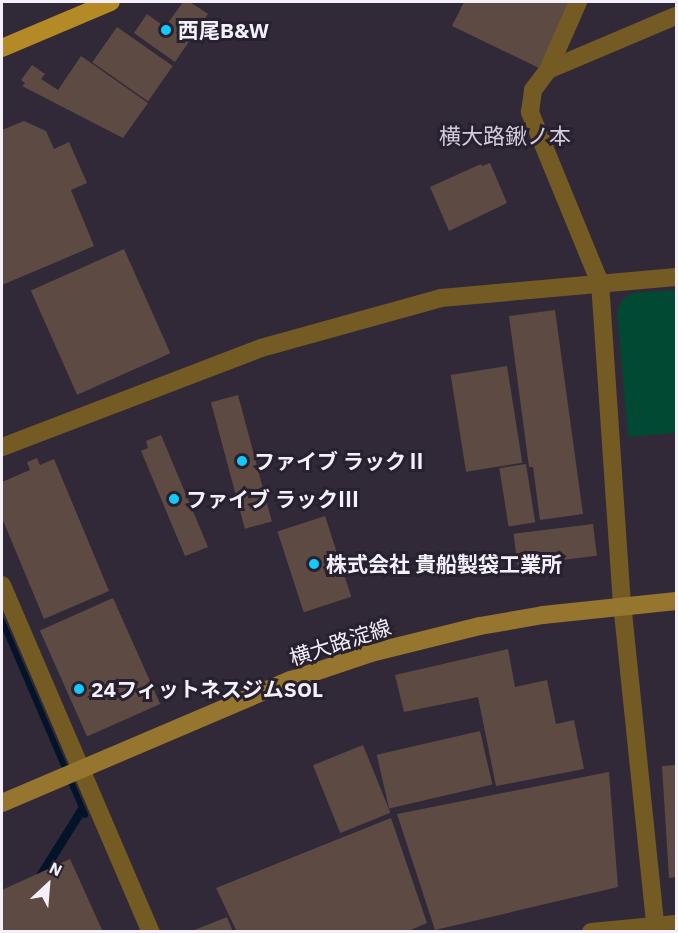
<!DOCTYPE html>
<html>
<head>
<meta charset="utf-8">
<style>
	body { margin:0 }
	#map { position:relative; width:678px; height:933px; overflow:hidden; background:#312938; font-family:"IBM Plex Sans","Noto Sans JP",sans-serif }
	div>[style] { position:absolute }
	.green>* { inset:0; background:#014932 }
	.water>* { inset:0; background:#031428; transform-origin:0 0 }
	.stream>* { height:6px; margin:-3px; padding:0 3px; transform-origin:3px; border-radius:3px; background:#031428 }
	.building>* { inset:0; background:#5d4b43; transform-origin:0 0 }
	.street>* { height:18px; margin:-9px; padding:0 9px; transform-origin:9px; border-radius:9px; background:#745b23 }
	.secondary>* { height:18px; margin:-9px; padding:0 9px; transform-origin:9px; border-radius:9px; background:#96762e }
	.primary>* { height:18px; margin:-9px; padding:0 9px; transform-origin:9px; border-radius:9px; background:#b38a25 }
	.dots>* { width:16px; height:16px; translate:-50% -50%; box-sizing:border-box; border:3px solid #27202e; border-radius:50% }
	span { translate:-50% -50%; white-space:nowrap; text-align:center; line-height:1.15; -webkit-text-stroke:6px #27202e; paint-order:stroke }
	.poi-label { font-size:21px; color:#f4f0f9; font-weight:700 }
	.left { translate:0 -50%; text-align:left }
	.street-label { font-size:21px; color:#f4f0f9 }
	.neighbourhood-label { font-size:22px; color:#d4cbdd }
	.frame { position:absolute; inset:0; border:3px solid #f4f0f9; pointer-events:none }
	.north { position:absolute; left:18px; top:855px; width:60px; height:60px; -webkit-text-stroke:4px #27202e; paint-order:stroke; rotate:26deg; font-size:16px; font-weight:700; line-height:24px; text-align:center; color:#f4f0f9 }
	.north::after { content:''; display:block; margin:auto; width:21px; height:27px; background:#f4f0f9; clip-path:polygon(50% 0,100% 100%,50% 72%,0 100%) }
</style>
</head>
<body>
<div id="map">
	<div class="green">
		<div style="clip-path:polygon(676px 290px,676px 433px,628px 437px,617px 311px,623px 299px,632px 293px)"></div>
	</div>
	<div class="water">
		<div style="left:79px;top:806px;width:9px;height:136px;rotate:32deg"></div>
	</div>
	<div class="stream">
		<div style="left:2px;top:621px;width:211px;rotate:66.8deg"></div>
	</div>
	<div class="building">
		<div style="clip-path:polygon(183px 2px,190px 2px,208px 14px,175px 62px,134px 33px,147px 14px,165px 27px)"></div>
		<div style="clip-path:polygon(464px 2px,572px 2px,539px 68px,452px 26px)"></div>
		<div style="left:117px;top:27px;width:68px;height:43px;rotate:35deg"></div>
		<div style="clip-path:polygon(81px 56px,148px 103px,123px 138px,22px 86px,25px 83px,21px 80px,32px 65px,45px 74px,41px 79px,58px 90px)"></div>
		<div style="clip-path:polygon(24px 121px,46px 131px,54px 149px,69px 142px,87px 183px,71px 190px,94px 246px,2px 285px,2px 130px)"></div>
		<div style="clip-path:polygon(490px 163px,507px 203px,449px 231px,430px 187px,481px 164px,482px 166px)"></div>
		<div style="left:124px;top:249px;width:114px;height:102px;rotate:66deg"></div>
		<div style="clip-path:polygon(555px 310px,583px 514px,540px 520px,533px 467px,529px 467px,509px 316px)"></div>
		<div style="left:507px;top:366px;width:98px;height:57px;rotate:81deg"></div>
		<div style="left:238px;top:395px;width:131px;height:28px;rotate:75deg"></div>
		<div style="clip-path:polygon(161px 435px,208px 547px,185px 556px,141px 451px,148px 448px,146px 441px)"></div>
		<div style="clip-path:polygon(37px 458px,40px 465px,54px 459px,109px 591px,44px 619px,2px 518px,2px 482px,30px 470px,27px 462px)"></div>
		<div style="left:526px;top:464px;width:59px;height:27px;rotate:81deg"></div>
		<div style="left:325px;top:516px;width:85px;height:50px;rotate:72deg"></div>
		<div style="left:593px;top:524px;width:32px;height:80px;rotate:83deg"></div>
		<div style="left:113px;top:598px;width:116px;height:80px;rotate:66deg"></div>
		<div style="clip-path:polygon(508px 649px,515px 687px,547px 680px,556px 724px,574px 720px,584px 769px,496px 786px,478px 697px,404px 712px,395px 675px)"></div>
		<div style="left:480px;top:731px;width:55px;height:106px;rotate:77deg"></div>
		<div style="left:363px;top:745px;width:73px;height:54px;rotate:68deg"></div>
		<div style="clip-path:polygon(676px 765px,676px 877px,669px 878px,662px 766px)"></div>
		<div style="clip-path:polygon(609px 772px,618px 887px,435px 930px,397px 814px)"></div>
		<div style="clip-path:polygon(391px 818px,427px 923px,406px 932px,237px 932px,216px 888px)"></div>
		<div style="clip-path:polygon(70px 859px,103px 932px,2px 932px,2px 890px)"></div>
		<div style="clip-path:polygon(227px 917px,233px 932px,192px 932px,192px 931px)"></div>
	</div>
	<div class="street">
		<div style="left:548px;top:70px;width:74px;rotate:-66.2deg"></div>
		<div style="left:2px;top:447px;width:277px;rotate:-20.9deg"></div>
		<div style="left:261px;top:348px;width:187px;rotate:-15.5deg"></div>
		<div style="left:441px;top:298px;width:236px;rotate:-5.1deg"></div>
		<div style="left:2px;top:585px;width:378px;rotate:66.8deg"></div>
		<div style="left:591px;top:932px;width:85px;rotate:-5.4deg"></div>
		<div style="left:656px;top:932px;width:329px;rotate:-95.9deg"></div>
		<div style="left:622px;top:605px;width:323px;rotate:-93.9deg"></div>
		<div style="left:600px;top:283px;width:185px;rotate:-112.3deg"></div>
		<div style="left:530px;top:112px;width:22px;rotate:-82deg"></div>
		<div style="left:533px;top:90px;width:25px;rotate:-53deg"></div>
		<div style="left:548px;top:70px;width:139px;rotate:-22.9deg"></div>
	</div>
	<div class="secondary">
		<div style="left:2px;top:803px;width:314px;rotate:-23.1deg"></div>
		<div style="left:291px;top:680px;width:84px;rotate:-18.6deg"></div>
		<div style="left:371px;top:653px;width:112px;rotate:-13.9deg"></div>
		<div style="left:480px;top:626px;width:64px;rotate:-9.9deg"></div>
		<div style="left:543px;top:615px;width:134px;rotate:-6deg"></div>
	</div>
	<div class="primary">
		<div style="left:2px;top:48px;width:118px;rotate:-22.9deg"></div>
	</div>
	<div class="dots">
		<div style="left:166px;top:30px;background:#12cafb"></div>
		<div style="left:242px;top:461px;background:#12cafb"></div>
		<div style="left:174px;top:499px;background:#12cafb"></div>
		<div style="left:314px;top:564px;background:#12cafb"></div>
		<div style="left:79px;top:689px;background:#12cafb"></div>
	</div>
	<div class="poi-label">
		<span class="left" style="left:178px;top:30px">西尾B&amp;W</span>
		<span class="left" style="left:254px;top:461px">ファイブ ラックⅡ</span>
		<span class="left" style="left:186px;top:499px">ファイブ ラックⅢ</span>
		<span class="left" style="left:326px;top:564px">株式会社 貴船製袋工業所</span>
		<span class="left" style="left:91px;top:689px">24フィットネスジムSOL</span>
	</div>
	<div class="street-label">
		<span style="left:340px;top:642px;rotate:-18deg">横大路淀線</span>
	</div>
	<div class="neighbourhood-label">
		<span style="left:505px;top:136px">横大路鍬ノ本</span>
	</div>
	<div class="frame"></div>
	<div class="north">N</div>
</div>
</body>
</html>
